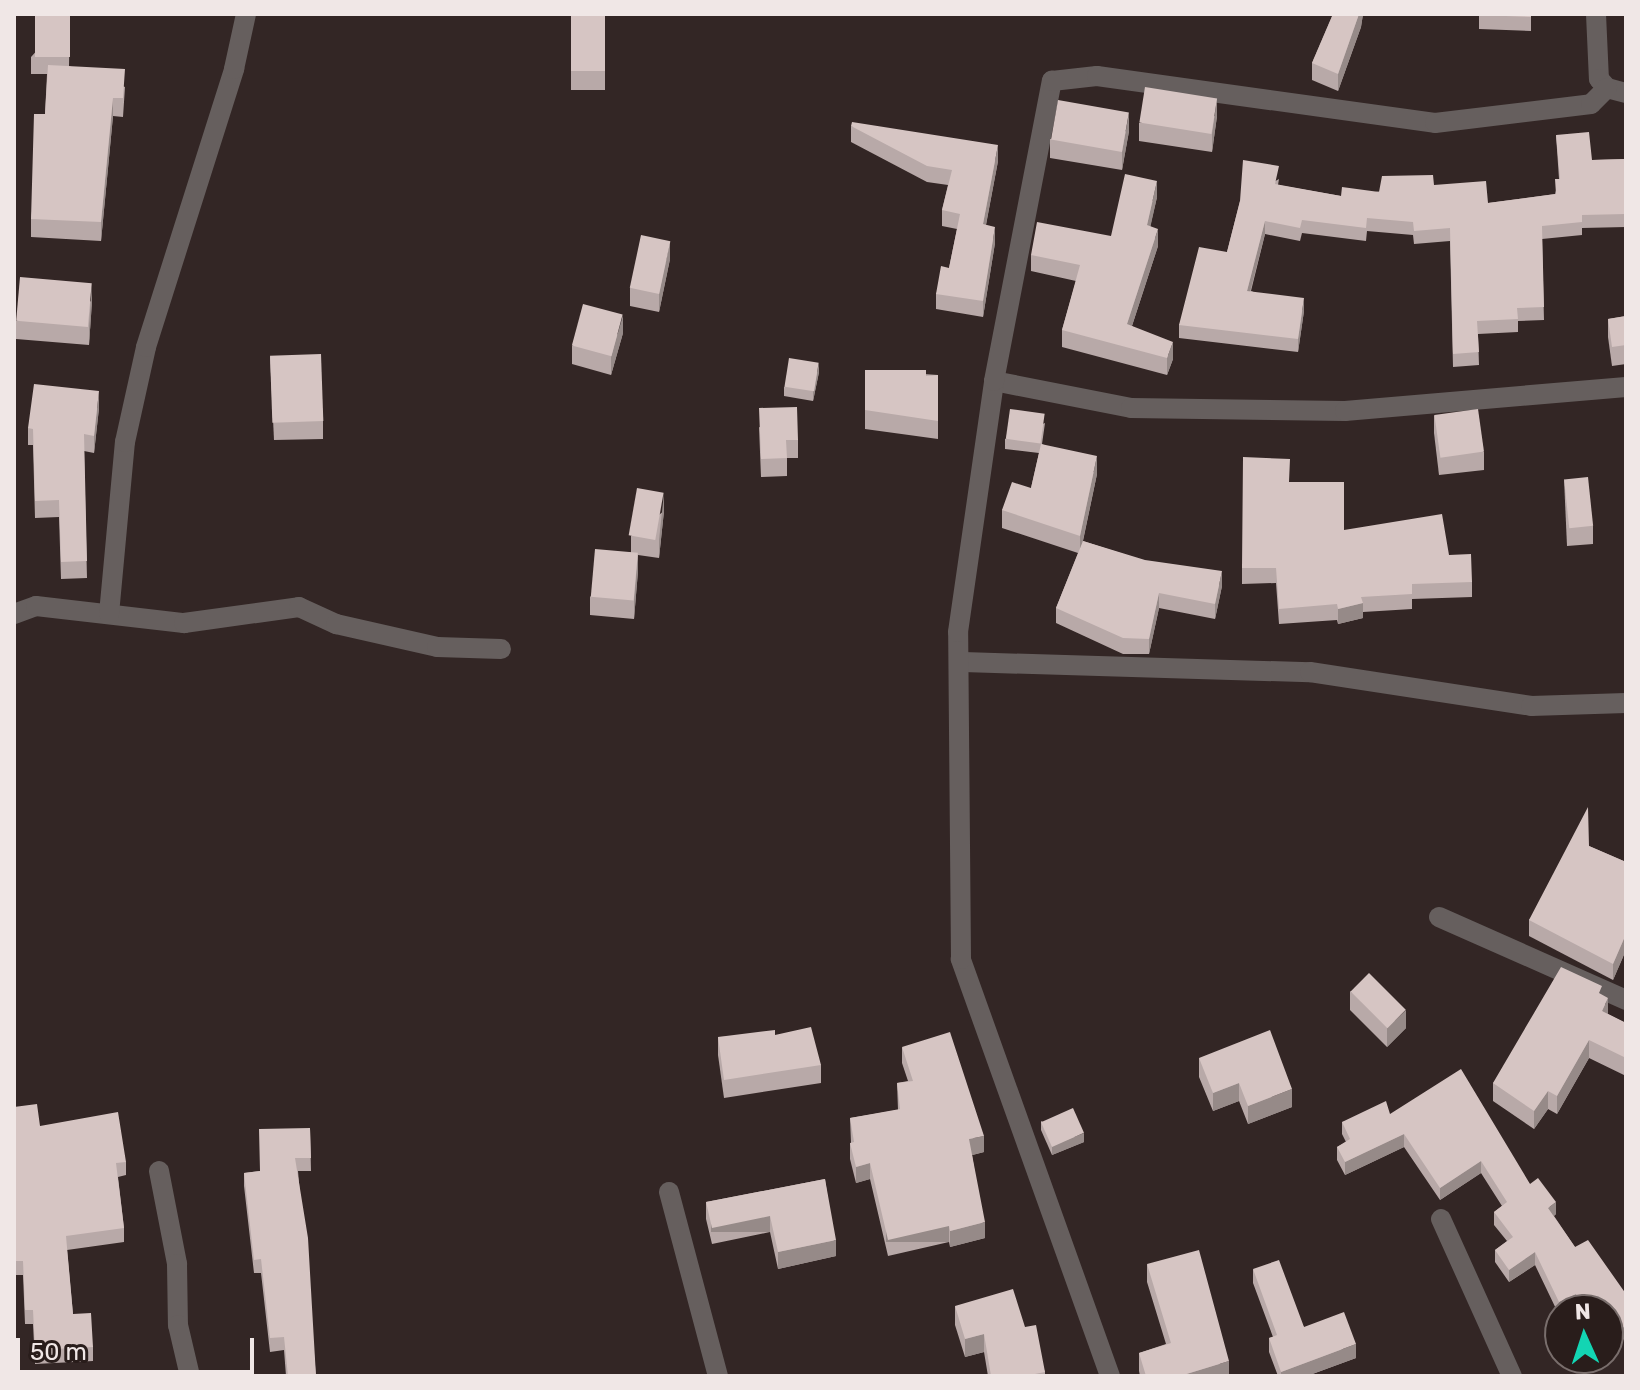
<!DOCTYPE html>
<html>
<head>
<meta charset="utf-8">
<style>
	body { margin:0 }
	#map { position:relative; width:1640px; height:1390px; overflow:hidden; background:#332625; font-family:Rubik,sans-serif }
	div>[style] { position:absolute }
	.minor>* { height:20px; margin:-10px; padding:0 10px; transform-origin:10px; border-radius:10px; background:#665f5e }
	.wall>* { inset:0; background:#b8a9a8; transform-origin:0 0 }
	.shaded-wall>* { inset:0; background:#968a88; transform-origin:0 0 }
	.building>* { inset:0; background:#d6c5c3; transform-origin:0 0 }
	span { translate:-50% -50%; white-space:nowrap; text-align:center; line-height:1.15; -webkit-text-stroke:8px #291d1b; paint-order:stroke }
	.frame { position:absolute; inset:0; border:16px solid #f0e7e6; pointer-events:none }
	.north { position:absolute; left:1544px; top:1294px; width:80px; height:80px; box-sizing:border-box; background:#291d1b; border:2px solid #796e6c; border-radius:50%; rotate:357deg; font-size:22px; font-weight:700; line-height:32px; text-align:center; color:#f0e7e6 }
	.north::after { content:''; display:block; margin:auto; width:28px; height:36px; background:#13d5b3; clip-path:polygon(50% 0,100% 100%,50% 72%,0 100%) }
	.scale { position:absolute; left:16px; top:1338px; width:238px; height:36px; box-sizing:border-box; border:4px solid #f0e7e6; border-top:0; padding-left:10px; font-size:24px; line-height:28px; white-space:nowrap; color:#f0e7e6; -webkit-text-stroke:6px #291d1b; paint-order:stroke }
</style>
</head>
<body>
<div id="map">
	<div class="minor">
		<div style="left:1596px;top:14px;width:65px;rotate:87.4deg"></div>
		<div style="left:1599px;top:79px;width:12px;rotate:48deg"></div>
		<div style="left:1607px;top:88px;width:20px;rotate:15deg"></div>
		<div style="left:994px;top:381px;width:140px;rotate:11.1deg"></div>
		<div style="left:1131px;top:408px;width:214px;rotate:0.8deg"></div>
		<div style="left:1345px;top:411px;width:282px;rotate:-4.9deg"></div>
		<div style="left:14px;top:614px;width:23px;rotate:-20deg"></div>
		<div style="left:36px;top:606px;width:149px;rotate:6.6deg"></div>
		<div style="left:184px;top:623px;width:116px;rotate:-7.9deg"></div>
		<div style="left:299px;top:607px;width:41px;rotate:24.7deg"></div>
		<div style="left:336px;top:624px;width:104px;rotate:12.8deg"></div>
		<div style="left:437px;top:647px;width:64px;rotate:1.8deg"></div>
		<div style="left:109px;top:614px;width:173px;rotate:-84.7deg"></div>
		<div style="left:125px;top:442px;width:97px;rotate:-77.5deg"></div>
		<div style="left:146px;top:347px;width:292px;rotate:-72.4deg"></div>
		<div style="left:234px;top:69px;width:56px;rotate:-77.7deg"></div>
		<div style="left:963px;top:662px;width:347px;rotate:1.7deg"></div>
		<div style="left:1310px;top:672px;width:224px;rotate:8.7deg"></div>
		<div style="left:1531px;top:706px;width:95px;rotate:-1.8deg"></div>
		<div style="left:1439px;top:917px;width:205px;rotate:23.9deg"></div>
		<div style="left:159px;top:1171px;width:95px;rotate:79deg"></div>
		<div style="left:177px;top:1264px;width:61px;rotate:89.1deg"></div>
		<div style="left:178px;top:1325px;width:52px;rotate:76.8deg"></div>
		<div style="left:669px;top:1192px;width:190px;rotate:75.1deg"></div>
		<div style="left:1441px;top:1219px;width:172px;rotate:65.7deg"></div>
		<div style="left:1110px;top:1376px;width:443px;rotate:-109.7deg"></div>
		<div style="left:961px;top:959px;width:327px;rotate:-90.5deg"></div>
		<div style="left:958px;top:632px;width:254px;rotate:-81.8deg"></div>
		<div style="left:994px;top:381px;width:306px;rotate:-79.1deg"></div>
		<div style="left:1052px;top:81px;width:45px;rotate:-6.3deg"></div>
		<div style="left:1097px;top:76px;width:341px;rotate:7.9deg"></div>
		<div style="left:1435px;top:123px;width:157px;rotate:-6.9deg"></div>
		<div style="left:1591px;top:104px;width:23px;rotate:-45deg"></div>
	</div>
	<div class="wall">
		<div style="clip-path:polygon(70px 14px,69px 66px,125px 87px,123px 117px,113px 116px,101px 241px,31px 237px,31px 219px,45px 114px,47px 74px,31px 74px,31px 57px)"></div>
		<div style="left:571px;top:14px;width:34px;height:76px"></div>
		<div style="clip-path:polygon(1333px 14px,1363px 14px,1361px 27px,1338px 91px,1312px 80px,1312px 63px)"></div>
		<div style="clip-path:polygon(1531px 14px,1531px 31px,1479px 29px,1479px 15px)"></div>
		<div style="clip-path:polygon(1217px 116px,1212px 152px,1139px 141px,1139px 123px)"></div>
		<div style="clip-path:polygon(851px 126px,998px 161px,986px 225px,995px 243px,983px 317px,936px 309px,936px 294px,949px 268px,957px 229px,942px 226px,942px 210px,948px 185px,927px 182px,851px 142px)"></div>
		<div style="clip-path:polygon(1129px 131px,1122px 170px,1050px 158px,1050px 139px)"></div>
		<div style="clip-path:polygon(1556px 135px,1592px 160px,1626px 159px,1626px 227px,1582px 228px,1582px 235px,1542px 239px,1544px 320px,1518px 321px,1518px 332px,1478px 334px,1479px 365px,1453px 367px,1450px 241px,1414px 244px,1413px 235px,1367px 231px,1366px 241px,1302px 233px,1300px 241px,1265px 234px,1251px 291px,1304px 311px,1298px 352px,1179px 338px,1179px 325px,1227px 252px,1240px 201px,1279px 179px,1278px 185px,1341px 196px,1434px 185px,1488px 203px,1555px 194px,1559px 179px)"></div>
		<div style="clip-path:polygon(1157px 197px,1150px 227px,1158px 246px,1132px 326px,1173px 359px,1167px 375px,1062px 347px,1062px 330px,1076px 281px,1031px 271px,1031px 255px,1111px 236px)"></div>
		<div style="clip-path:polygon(670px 259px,659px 312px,630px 306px,630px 288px)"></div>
		<div style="clip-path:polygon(92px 301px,89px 345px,16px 339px,16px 321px)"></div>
		<div style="clip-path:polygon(1626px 316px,1626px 364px,1612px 366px,1608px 337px,1608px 319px)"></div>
		<div style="clip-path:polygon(623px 333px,611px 375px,572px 364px,572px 346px)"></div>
		<div style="clip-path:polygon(270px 356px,323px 421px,323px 439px,274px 440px)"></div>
		<div style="clip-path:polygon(865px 370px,938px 375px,938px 439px,865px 429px)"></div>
		<div style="clip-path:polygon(819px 372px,813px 401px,784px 396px,784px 387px)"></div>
		<div style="clip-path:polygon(99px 408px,94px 453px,84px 451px,87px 578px,61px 579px,59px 517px,35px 518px,33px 445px,28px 445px,28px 428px)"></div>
		<div style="clip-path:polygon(1434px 415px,1484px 452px,1484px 470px,1439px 475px,1434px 433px)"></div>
		<div style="clip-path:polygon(1045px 423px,1042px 444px,1097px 474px,1083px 541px,1222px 586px,1215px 619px,1159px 608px,1149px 654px,1123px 654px,1056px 623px,1056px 608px,1078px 553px,1002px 528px,1002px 510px,1031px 488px,1039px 453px,1005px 449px,1005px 439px)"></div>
		<div style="clip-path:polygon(759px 427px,798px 440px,798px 458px,787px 458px,787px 476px,761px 477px)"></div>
		<div style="clip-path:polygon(1564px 479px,1593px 526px,1593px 544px,1567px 546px)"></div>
		<div style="clip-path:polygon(1290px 482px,1344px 530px,1449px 555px,1472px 582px,1472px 597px,1412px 599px,1412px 609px,1363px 612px,1363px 618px,1338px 624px,1337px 620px,1279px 624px,1276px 583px,1242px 584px,1242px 568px)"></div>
		<div style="clip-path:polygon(664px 511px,659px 558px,638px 555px,638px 571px,634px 619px,590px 615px,590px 597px,631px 552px,631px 536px)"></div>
		<div style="clip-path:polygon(1589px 846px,1626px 862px,1626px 950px,1613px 980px,1529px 936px,1529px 920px)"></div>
		<div style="clip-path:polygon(1350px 991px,1406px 1028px,1387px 1047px,1350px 1010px)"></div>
		<div style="clip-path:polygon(1602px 995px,1608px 1014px,1626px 1023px,1626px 1076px,1589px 1058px,1557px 1114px,1548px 1109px,1534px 1129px,1493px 1101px,1493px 1083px)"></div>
		<div style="clip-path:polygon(775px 1035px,821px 1065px,821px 1083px,724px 1098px,718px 1055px,718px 1037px)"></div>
		<div style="clip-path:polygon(902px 1047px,984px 1152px,972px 1155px,985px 1238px,950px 1247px,949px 1242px,888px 1256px,870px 1179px,856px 1183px,850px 1159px,850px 1143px,851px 1143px,850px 1118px,898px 1110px,897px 1083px,908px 1081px,902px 1063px)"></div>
		<div style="clip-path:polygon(1199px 1058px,1292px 1107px,1248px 1124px,1239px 1101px,1213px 1111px,1199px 1077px)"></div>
		<div style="clip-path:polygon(14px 1107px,40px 1126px,126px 1162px,126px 1175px,118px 1177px,124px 1228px,124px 1242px,67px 1250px,73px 1314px,93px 1347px,93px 1361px,35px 1364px,33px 1324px,25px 1324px,23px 1275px,14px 1275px)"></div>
		<div style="clip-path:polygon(1390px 1114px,1530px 1184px,1556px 1214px,1554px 1216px,1575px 1247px,1626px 1294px,1626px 1338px,1608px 1347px,1608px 1310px,1577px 1310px,1576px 1307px,1569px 1310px,1560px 1310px,1560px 1314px,1559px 1315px,1535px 1265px,1509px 1282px,1495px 1262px,1495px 1250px,1507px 1241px,1494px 1225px,1494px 1212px,1502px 1206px,1481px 1173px,1440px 1200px,1404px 1147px,1345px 1175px,1337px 1160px,1337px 1147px,1346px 1142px,1342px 1134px,1342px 1122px)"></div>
		<div style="clip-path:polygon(1041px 1121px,1084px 1142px,1052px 1155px,1041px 1130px)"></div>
		<div style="clip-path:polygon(310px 1128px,311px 1171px,298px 1171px,316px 1376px,286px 1376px,284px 1350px,270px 1352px,261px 1273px,254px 1273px,244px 1186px,244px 1173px,260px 1171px)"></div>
		<div style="clip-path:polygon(825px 1179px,836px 1256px,778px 1269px,770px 1232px,712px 1244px,706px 1219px,706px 1202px)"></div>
		<div style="clip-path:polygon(1147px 1264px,1229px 1376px,1140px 1376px,1139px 1371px,1139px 1353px,1166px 1344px,1147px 1282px)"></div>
		<div style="clip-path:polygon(1253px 1269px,1304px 1327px,1356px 1358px,1307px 1376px,1278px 1376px,1269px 1352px,1269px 1338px,1273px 1337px,1253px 1283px)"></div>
		<div style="clip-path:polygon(955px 1306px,1025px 1327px,1045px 1372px,1045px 1376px,988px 1376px,984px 1352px,965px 1357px,955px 1325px)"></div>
	</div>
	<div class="shaded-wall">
		<div style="clip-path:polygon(1359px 14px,1363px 14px,1361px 27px,1338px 91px,1338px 74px)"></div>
		<div style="clip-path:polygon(113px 98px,113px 116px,101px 241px,101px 222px)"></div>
		<div style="clip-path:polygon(1217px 98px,1217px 116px,1212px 152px,1212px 134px)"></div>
		<div style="clip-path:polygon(1129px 113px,1129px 131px,1122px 170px,1122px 152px)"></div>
		<div style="clip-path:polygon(998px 145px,998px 161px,983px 240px,983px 224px)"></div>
		<div style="clip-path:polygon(1157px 181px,1157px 197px,1147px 242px,1147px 225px)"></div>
		<div style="clip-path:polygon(1265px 221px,1265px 234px,1247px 304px,1247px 291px)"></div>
		<div style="clip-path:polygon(995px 227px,995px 243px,983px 317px,983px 301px)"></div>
		<div style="clip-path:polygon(1158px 229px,1158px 246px,1127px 341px,1127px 324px)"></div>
		<div style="clip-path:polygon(670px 241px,670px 259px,659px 312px,659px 294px)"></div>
		<div style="clip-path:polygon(92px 283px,92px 301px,89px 345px,89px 327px)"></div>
		<div style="clip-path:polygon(1304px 298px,1304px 311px,1298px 352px,1298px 339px)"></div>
		<div style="clip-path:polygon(623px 315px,623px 333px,611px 375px,611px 357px)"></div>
		<div style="clip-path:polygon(1173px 342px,1173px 359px,1167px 375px,1167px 358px)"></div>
		<div style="clip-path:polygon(819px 363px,819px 372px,813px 401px,813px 392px)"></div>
		<div style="clip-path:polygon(99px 391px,99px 408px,94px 453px,94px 436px)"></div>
		<div style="clip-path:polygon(1097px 456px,1097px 474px,1080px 554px,1080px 536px)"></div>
		<div style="clip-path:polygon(664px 493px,664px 511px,659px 558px,659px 540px)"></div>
		<div style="clip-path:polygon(638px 553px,638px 571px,634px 619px,634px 600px)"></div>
		<div style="clip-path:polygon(1222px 571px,1222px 586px,1215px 619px,1215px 604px)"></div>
		<div style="clip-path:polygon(1159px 593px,1159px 608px,1149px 654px,1149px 639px)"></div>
		<div style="clip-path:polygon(1363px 603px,1363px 618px,1338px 624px,1338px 609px)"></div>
		<div style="clip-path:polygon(1626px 934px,1626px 950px,1613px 980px,1613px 964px)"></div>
		<div style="clip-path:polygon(1608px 998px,1608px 1016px,1602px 1011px)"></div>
		<div style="clip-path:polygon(1406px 1010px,1406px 1028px,1387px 1047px,1387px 1028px)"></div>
		<div style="clip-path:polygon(1589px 1040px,1589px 1058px,1557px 1114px,1557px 1096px)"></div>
		<div style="clip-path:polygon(1239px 1083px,1239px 1101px,1213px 1111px,1213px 1093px)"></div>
		<div style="clip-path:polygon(1292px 1089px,1292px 1107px,1248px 1124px,1248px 1106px)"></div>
		<div style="clip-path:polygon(1548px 1091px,1548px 1109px,1534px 1129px,1534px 1111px)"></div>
		<div style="clip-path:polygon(1084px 1133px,1084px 1142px,1052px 1155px,1052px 1146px)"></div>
		<div style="clip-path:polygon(1404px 1134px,1404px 1147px,1345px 1175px,1345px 1162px)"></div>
		<div style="clip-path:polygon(984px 1136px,984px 1152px,969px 1156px,969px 1139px)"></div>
		<div style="clip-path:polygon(1481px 1161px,1481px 1173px,1440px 1200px,1440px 1188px)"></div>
		<div style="clip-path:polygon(870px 1163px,870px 1179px,856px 1183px,856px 1167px)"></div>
		<div style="clip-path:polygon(1556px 1202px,1556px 1214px,1548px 1220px,1548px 1208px)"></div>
		<div style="left:770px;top:1216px;width:16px;height:59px;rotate:90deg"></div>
		<div style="clip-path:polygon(985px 1222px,985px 1238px,950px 1247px,950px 1231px)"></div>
		<div style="left:949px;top:1226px;width:16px;height:63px;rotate:90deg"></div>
		<div style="clip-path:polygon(836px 1240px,836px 1256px,778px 1269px,778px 1252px)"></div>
		<div style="clip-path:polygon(1535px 1252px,1535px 1265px,1509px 1282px,1509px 1270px)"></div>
		<div style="clip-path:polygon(1576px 1294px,1576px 1307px,1569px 1310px,1560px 1310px,1560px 1314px,1559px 1315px,1559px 1302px)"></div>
		<div style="clip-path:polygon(1626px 1326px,1626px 1338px,1608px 1347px,1608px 1335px)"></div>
		<div style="clip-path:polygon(984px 1334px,984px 1352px,965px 1357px,965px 1339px)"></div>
		<div style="clip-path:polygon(1356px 1344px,1356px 1358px,1307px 1376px,1281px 1376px,1281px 1372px)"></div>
		<div style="clip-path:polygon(1229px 1361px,1229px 1376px,1180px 1376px)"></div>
	</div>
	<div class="building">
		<div style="left:35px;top:14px;width:35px;height:43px"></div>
		<div style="left:571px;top:14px;width:34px;height:57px"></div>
		<div style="clip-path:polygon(1333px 14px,1359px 14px,1338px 74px,1312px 63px)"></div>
		<div style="clip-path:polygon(1479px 14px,1531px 14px,1531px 17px,1479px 15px)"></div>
		<div style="clip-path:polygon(48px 65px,125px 69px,123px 98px,113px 98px,101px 222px,31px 219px,34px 114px,45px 114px)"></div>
		<div style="left:1145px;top:87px;width:73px;height:36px;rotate:9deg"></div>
		<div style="left:1058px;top:100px;width:72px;height:40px;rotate:10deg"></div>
		<div style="clip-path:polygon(852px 122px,998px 145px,983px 224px,995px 227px,983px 301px,936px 294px,941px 266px,949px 268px,960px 214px,942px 210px,952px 170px,927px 166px,851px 126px)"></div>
		<div style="clip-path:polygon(1589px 132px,1592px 160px,1626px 159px,1626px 214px,1582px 215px,1582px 222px,1542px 226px,1544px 307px,1517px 308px,1518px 319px,1477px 321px,1479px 352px,1453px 354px,1450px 228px,1414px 231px,1413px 222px,1367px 218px,1366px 228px,1302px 220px,1300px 228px,1265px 221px,1247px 291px,1304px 298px,1298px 339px,1179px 325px,1199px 247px,1227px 252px,1240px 201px,1243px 160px,1279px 166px,1275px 184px,1341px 196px,1342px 187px,1379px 192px,1382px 176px,1433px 175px,1434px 185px,1486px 181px,1488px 203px,1556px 194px,1555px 179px,1560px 179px,1556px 135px)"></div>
		<div style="clip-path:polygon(1125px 174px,1157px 181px,1147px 225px,1158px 229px,1127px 324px,1173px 342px,1167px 358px,1062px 330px,1080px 265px,1031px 255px,1037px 222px,1111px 236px)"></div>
		<div style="left:641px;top:235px;width:30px;height:54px;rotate:12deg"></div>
		<div style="left:20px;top:277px;width:72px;height:44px;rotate:5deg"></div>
		<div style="left:583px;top:304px;width:41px;height:43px;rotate:15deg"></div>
		<div style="clip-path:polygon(1626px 316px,1626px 345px,1612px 347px,1608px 319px)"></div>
		<div style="left:321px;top:354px;width:67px;height:51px;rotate:88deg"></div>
		<div style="left:789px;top:358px;width:30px;height:29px;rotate:9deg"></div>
		<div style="clip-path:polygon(865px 370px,926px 370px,926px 376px,938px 375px,938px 421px,865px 410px)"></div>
		<div style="clip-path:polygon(34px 384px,99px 391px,94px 436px,84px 434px,87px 561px,61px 562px,59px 500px,35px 501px,33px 429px,28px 428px)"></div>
		<div style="clip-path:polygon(797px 407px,798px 440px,786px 440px,787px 458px,761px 459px,759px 408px)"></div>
		<div style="left:1010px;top:409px;width:35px;height:30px;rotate:8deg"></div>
		<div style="left:1478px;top:409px;width:43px;height:44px;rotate:82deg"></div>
		<div style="clip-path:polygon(1041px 444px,1097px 456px,1080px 536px,1002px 510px,1012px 482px,1031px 488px)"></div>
		<div style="clip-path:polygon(1243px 457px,1290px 459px,1289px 482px,1344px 482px,1344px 530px,1442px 514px,1449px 555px,1471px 554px,1472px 582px,1412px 584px,1412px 594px,1361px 597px,1363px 603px,1338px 609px,1337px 604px,1279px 609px,1276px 568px,1242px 568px)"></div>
		<div style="left:1588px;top:477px;width:49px;height:24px;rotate:84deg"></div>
		<div style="left:637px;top:488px;width:27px;height:48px;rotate:10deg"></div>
		<div style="clip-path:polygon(1083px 541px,1145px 560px,1222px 571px,1215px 604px,1159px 593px,1149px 639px,1123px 638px,1056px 608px)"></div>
		<div style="left:595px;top:549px;width:43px;height:48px;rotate:5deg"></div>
		<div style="clip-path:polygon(1588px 807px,1589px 846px,1626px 862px,1626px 934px,1613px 964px,1529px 920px)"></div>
		<div style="clip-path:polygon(1561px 967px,1602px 986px,1599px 993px,1608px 998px,1602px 1011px,1626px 1023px,1626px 1058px,1589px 1040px,1557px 1096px,1548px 1091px,1534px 1111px,1493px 1083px)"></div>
		<div style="left:1369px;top:973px;width:52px;height:26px;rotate:45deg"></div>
		<div style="clip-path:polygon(811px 1027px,821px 1065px,724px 1080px,718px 1037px,775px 1030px,775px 1035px)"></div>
		<div style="clip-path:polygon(1270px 1030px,1292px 1089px,1248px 1106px,1239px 1083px,1213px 1093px,1199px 1058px)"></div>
		<div style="clip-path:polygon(950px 1032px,984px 1136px,969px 1139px,985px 1222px,950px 1231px,949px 1226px,888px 1240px,870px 1163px,856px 1167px,850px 1143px,854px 1142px,850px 1118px,900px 1109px,897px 1083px,913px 1081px,902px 1047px)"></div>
		<div style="clip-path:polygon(1461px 1069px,1530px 1184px,1538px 1178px,1556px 1202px,1548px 1208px,1575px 1247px,1588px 1240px,1626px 1294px,1626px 1326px,1608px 1335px,1608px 1310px,1584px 1310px,1576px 1294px,1559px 1302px,1535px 1252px,1509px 1270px,1495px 1250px,1513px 1237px,1494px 1212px,1507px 1202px,1481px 1161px,1440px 1188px,1404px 1134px,1345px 1162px,1337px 1147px,1350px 1139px,1342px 1122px,1386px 1101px,1390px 1114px)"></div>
		<div style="clip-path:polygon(37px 1104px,40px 1126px,118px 1112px,126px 1162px,116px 1163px,124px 1228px,66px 1236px,73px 1314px,91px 1313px,93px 1347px,35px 1350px,33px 1310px,25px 1310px,23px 1261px,14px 1261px,14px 1107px)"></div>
		<div style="left:1073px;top:1108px;width:27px;height:35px;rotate:66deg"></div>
		<div style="clip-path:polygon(310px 1128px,311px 1158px,295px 1158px,308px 1238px,316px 1376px,288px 1376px,284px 1337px,270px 1338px,261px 1259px,254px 1260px,244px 1173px,260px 1171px,259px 1129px)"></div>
		<div style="clip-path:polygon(825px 1179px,836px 1240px,778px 1252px,770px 1216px,712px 1228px,706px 1202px)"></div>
		<div style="clip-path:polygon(1199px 1250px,1229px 1361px,1180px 1376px,1146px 1376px,1139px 1353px,1171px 1343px,1147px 1264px)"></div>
		<div style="clip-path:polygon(1279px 1260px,1304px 1327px,1344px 1312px,1356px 1344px,1281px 1372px,1269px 1338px,1277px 1335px,1253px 1269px)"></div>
		<div style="clip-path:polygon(1013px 1289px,1025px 1327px,1036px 1325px,1045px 1372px,1025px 1376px,991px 1376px,984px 1334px,965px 1339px,955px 1306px)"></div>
	</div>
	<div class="frame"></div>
	<div class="north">N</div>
	<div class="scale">50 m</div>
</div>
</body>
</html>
